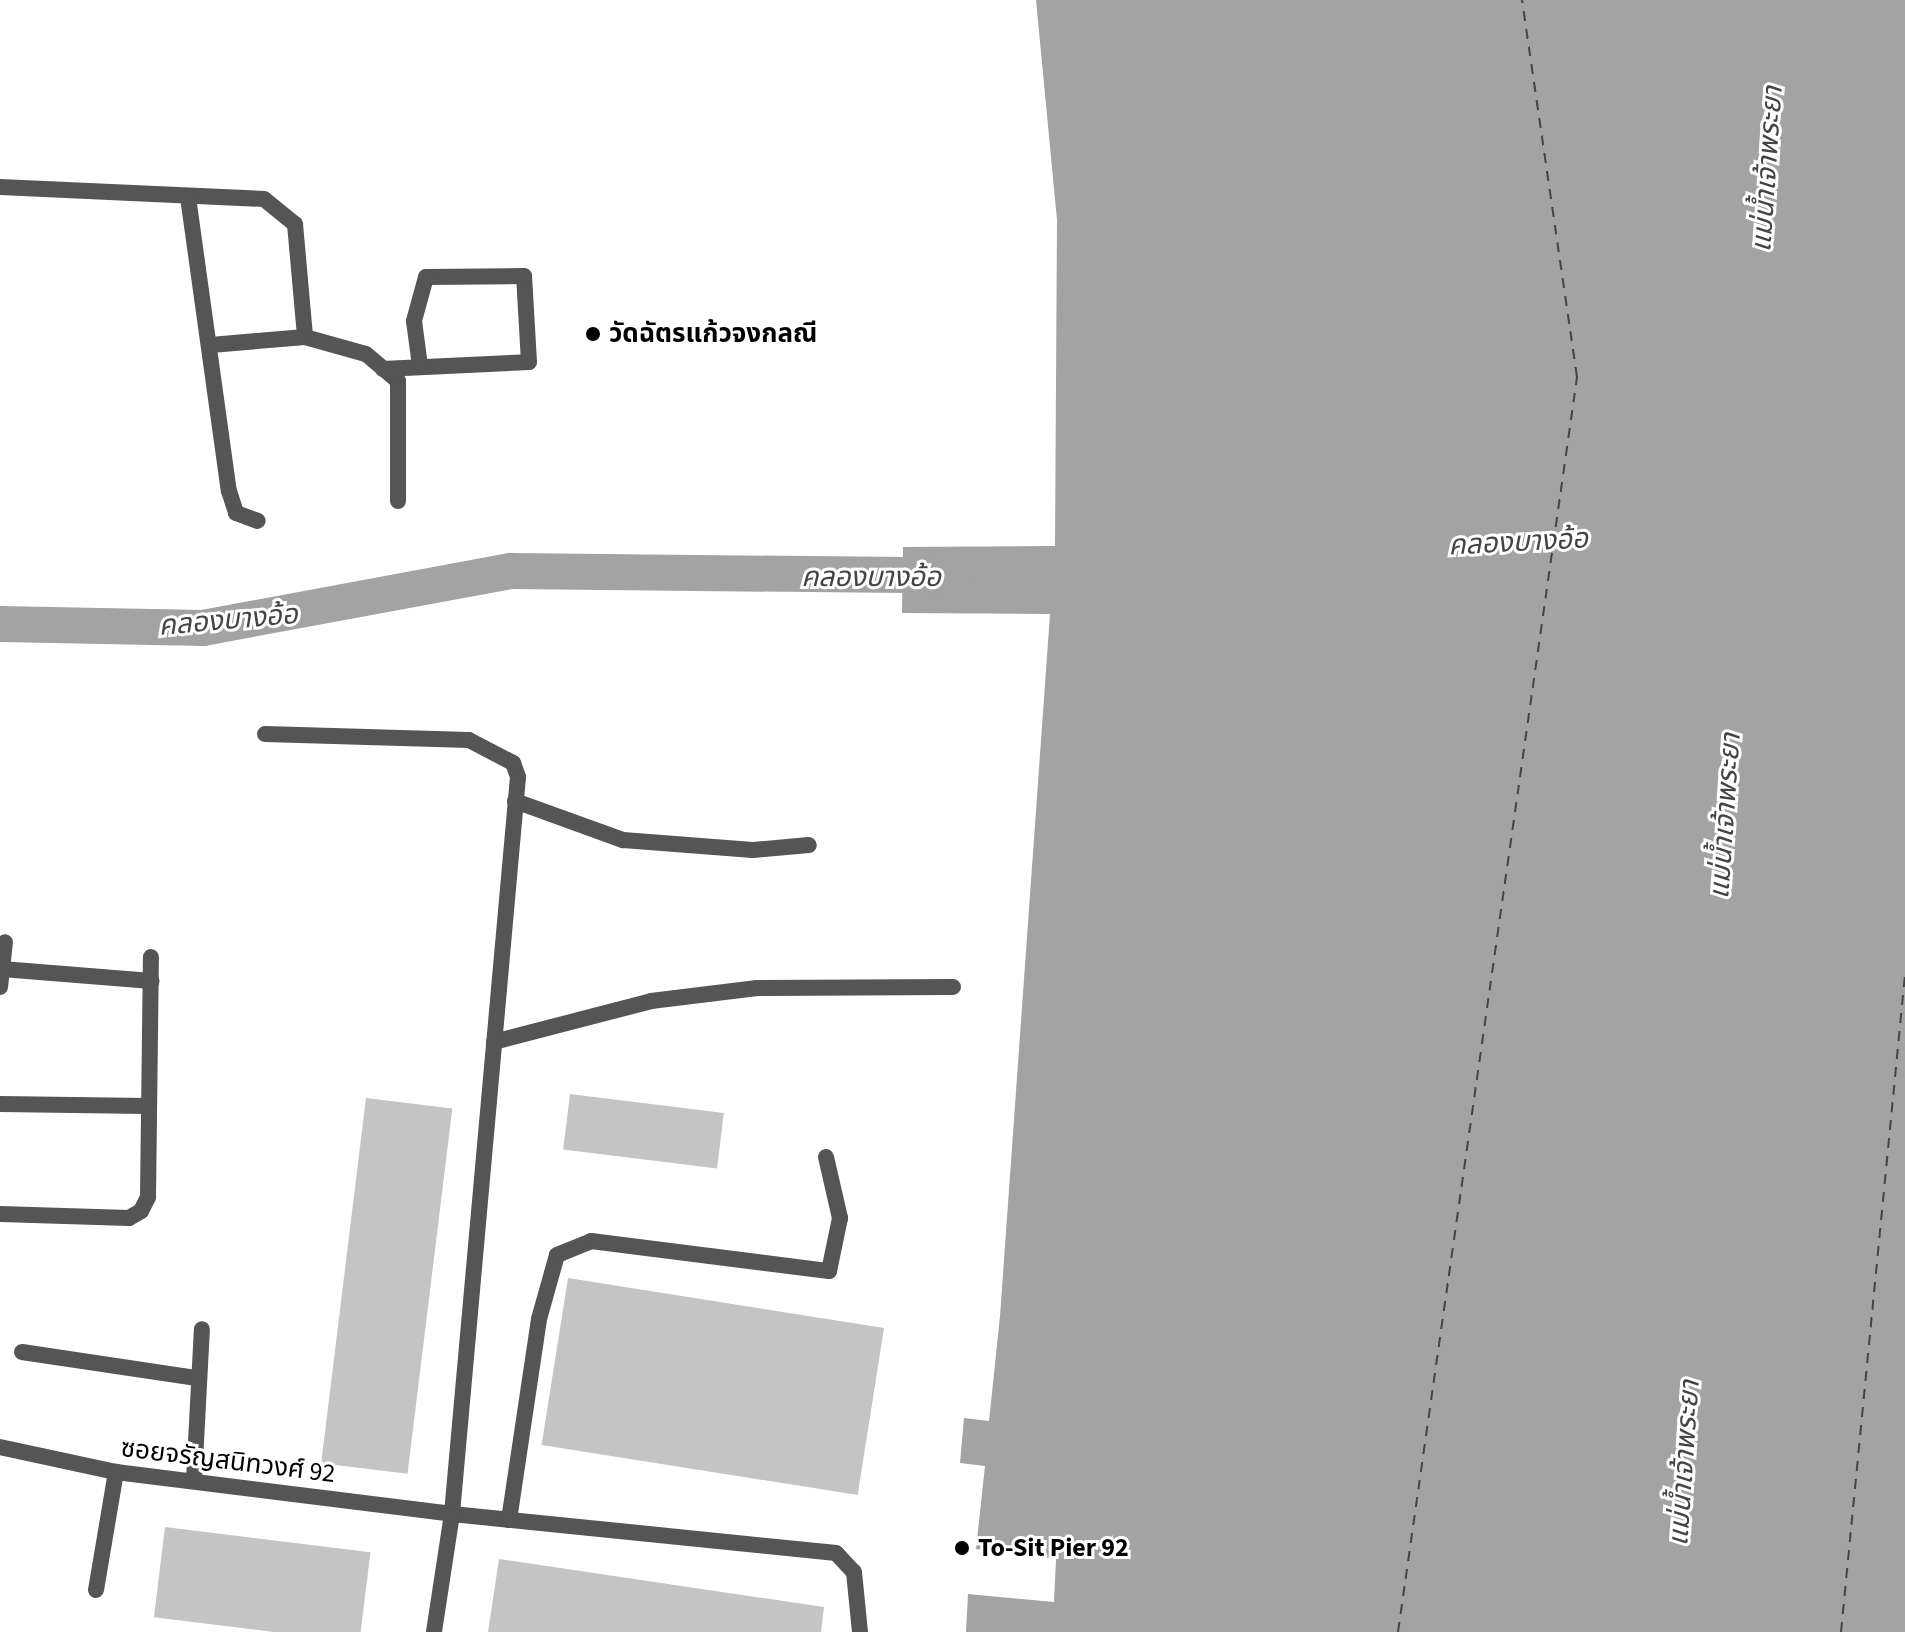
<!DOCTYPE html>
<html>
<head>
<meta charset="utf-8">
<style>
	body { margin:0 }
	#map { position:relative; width:1905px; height:1632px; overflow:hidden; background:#fff; font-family:"Source Sans 3","Noto Sans Thai",sans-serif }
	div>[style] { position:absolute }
	.water>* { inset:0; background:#a3a3a3 }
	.canal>* { height:36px; margin:-18px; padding:0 18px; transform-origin:18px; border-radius:18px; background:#a3a3a3 }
	.ferry>* { height:2px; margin-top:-1px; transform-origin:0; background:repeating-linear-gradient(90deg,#444 0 10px,transparent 0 18px) }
	.building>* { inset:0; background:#c4c4c4; transform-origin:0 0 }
	.lane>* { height:16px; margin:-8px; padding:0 8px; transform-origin:8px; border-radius:8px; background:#555 }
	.street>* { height:16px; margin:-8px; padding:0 8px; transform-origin:8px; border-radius:8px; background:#555 }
	.dots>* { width:22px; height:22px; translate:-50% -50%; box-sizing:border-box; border:4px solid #fff; border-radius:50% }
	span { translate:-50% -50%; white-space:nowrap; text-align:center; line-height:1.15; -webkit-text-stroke:6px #fff; paint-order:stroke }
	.poi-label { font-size:26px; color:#000; font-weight:700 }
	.left { translate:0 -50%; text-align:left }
	.street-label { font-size:26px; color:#000 }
	.water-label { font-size:28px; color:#444; font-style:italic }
</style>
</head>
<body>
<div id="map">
	<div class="water">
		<div style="clip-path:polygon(1036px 0,1905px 0,1905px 1632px,966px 1632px,968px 1594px,1054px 1602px,1056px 1559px,976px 1549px,985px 1466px,960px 1463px,964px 1418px,989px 1421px,1000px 1316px,1050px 614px,902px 613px,903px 547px,1055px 546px,1057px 220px)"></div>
	</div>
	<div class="canal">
		<div style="left:0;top:624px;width:203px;rotate:1.1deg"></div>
		<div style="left:203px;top:628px;width:314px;rotate:-10.5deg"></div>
		<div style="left:512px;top:571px;width:441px;rotate:0.6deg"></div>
	</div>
	<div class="ferry">
		<div style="left:1398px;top:1632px;width:1268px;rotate:-81.88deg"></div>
		<div style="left:1577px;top:377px;width:381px;rotate:-98.3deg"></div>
		<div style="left:1841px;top:1632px;width:661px;rotate:-84.44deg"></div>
	</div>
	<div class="building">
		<div style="left:570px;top:1094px;width:155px;height:56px;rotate:7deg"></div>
		<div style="left:366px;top:1098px;width:87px;height:368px;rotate:7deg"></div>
		<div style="left:568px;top:1278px;width:320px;height:169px;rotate:9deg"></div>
		<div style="left:165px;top:1527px;width:207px;height:91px;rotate:7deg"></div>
		<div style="clip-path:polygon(499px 1559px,824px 1607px,821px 1632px,488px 1632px)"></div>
	</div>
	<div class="lane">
		<div style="left:0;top:187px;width:264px;rotate:2.6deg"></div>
		<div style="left:264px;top:199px;width:40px;rotate:39deg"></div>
		<div style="left:295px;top:224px;width:113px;rotate:84.9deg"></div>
		<div style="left:305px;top:337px;width:63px;rotate:15.6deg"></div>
		<div style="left:366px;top:354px;width:42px;rotate:40.2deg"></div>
		<div style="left:398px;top:381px;width:120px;rotate:90deg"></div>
		<div style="left:188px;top:197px;width:297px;rotate:82.1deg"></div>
		<div style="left:229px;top:491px;width:23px;rotate:72deg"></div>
		<div style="left:236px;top:513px;width:23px;rotate:20deg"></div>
		<div style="left:211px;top:345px;width:94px;rotate:-4.9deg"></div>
		<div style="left:383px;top:369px;width:146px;rotate:-2.7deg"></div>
		<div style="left:529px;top:362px;width:86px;rotate:-93.3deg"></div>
		<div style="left:524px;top:276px;width:98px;rotate:179.4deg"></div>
		<div style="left:426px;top:277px;width:46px;rotate:105.3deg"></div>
		<div style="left:414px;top:321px;width:45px;rotate:82.4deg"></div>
		<div style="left:515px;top:801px;width:115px;rotate:19.9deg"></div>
		<div style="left:623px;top:840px;width:130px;rotate:4.4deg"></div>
		<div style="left:753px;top:850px;width:56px;rotate:-5.1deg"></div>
		<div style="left:2px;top:969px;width:150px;rotate:4.6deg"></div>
		<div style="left:0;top:987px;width:45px;rotate:-83.7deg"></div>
		<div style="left:494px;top:1042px;width:162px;rotate:-14.6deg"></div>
		<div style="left:651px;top:1001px;width:107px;rotate:-7deg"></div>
		<div style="left:757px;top:988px;width:196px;rotate:-0.3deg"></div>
		<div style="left:0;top:1104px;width:147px;rotate:0.8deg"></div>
		<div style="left:0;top:1214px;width:129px;rotate:1.8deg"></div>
		<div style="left:129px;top:1218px;width:14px;rotate:-30deg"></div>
		<div style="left:141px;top:1211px;width:16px;rotate:-63deg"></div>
		<div style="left:148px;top:1197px;width:240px;rotate:-89.3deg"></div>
		<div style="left:452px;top:1514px;width:386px;rotate:5.8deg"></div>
		<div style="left:836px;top:1553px;width:26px;rotate:47deg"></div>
		<div style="left:854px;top:1572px;width:60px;rotate:84.3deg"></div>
		<div style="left:509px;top:1520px;width:203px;rotate:-81.5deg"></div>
		<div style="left:539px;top:1319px;width:66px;rotate:-74.3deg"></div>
		<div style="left:557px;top:1255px;width:37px;rotate:-22deg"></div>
		<div style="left:591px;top:1241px;width:240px;rotate:7.2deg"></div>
	</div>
	<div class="street">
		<div style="left:265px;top:734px;width:204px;rotate:1.7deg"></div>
		<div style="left:469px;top:740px;width:50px;rotate:27.6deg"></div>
		<div style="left:513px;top:763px;width:15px;rotate:70deg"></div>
		<div style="left:518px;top:777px;width:740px;rotate:95.12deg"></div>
		<div style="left:452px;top:1514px;width:119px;rotate:98.7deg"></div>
		<div style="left:826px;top:1157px;width:63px;rotate:77.1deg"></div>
		<div style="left:840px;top:1218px;width:54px;rotate:101.7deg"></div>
		<div style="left:22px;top:1352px;width:177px;rotate:8.5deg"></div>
		<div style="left:0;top:1447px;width:119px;rotate:12.2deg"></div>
		<div style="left:116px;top:1472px;width:339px;rotate:7.1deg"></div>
		<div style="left:194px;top:1480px;width:151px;rotate:-87deg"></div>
		<div style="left:96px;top:1590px;width:120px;rotate:-80.4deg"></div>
	</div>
	<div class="dots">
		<div style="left:593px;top:334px;background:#000"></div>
		<div style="left:962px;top:1548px;background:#000"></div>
	</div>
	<div class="poi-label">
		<span class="left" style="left:609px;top:334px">วัดฉัตรแก้วจงกลณี</span>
		<span class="left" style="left:978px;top:1548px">To-Sit Pier 92</span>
	</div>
	<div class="street-label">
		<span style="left:228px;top:1461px;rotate:7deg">ซอยจรัญสนิทวงศ์ 92</span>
	</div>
	<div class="water-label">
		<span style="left:1767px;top:169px;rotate:-86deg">แม่น้ำเจ้าพระยา</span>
		<span style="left:1518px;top:542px;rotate:-3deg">คลองบางอ้อ</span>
		<span style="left:871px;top:577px">คลองบางอ้อ</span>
		<span style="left:228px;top:620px;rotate:-5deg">คลองบางอ้อ</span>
		<span style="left:1725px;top:816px;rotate:-86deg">แม่น้ำเจ้าพระยา</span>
		<span style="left:1684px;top:1463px;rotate:-86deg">แม่น้ำเจ้าพระยา</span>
	</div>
</div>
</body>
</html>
